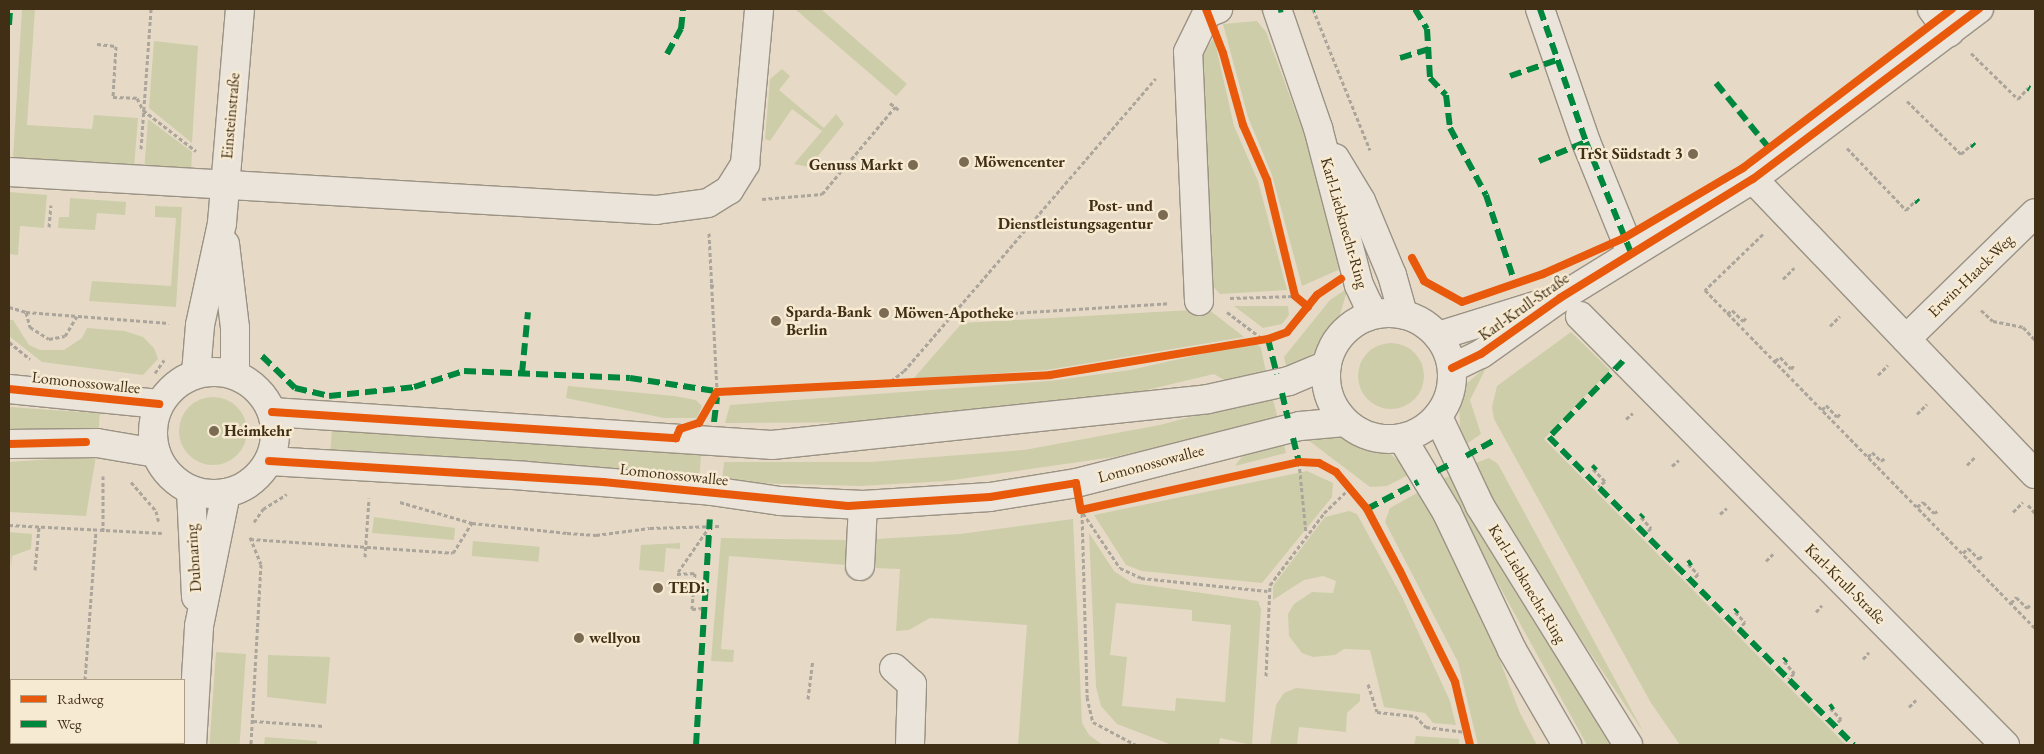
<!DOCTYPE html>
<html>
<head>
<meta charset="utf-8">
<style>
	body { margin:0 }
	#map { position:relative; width:2044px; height:754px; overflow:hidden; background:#e6dac6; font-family:"EB Garamond",serif }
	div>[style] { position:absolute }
	.green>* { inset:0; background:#cdcda9; transform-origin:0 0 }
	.round { border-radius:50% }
	.path>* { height:3px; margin-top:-1.5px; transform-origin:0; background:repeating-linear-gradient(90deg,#aba59b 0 4px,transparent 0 6.5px) }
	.roads { filter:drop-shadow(1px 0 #9b9284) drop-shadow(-1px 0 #9b9284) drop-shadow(0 1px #9b9284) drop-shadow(0 -1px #9b9284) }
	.minor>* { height:28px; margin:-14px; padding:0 14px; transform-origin:14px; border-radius:14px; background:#eae4da }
	.minor>.ring { margin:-14px; padding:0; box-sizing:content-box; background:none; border:28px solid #eae4da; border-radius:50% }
	.quiet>* { height:6px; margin-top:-3px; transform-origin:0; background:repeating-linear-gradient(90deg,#00873e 0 12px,transparent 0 18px) }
	.cycleway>* { height:8px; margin:-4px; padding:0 4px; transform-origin:4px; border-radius:4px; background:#e8590c }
	.dots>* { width:14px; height:14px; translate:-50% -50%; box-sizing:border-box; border:2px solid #f7ead2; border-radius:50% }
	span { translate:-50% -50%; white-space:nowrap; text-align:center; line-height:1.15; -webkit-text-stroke:5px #f7ead2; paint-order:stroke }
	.street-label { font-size:16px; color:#412f15 }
	.poi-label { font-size:16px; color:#412f15; font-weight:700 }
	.right { translate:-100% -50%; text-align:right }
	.left { translate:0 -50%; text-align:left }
	.frame { position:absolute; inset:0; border:10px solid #412f15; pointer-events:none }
	.legend { position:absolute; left:10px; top:679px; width:175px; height:65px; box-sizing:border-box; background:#f7ead2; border:1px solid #ae9f86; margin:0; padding:6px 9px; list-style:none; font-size:15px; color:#412f15 }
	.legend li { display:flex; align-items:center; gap:10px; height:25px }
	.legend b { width:25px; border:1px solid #ae9f86 }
</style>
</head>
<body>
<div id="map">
	<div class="green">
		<div style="clip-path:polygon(22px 9px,35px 9px,27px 125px,92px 129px,94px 115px,138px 118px,134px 168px,13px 160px)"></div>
		<div style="clip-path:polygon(795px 9px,821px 9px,907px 84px,896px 96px)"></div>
		<div style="clip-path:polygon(1257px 21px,1266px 32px,1320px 177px,1345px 267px,1302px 286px,1272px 175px,1248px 117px,1223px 24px)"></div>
		<div style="clip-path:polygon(1214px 38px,1234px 126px,1258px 181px,1287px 290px,1220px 294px,1209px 282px,1199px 59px)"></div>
		<div style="clip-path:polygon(154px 41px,198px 46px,192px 143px,149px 108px)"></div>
		<div style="clip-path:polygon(782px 69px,790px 76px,779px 90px,824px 128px,836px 114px,844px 124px,809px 167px,794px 164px,822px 131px,792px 109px,770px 141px,765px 139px,770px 79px)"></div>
		<div style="clip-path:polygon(148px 119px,192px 152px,191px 175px,144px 173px)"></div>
		<div style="clip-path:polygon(9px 192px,47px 195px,44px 228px,20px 226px,18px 255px,9px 254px)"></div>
		<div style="clip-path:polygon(70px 198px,126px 202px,125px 215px,97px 213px,95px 230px,58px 228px,59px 217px,69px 217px)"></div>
		<div style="clip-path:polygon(155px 206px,182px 207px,176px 307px,89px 301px,92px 281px,171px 286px,176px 218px,155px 217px)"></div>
		<div style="clip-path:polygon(1348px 288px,1338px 321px,1314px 353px,1287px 370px,1284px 357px,1330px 300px)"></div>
		<div style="clip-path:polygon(1234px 306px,1288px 306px,1289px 315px,1282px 324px,1263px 328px)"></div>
		<div style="clip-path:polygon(1208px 309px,1244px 337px,1047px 370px,913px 379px,962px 323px)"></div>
		<div style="clip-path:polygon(9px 320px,13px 320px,29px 345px,40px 350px,64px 350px,82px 338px,87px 328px,125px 331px,143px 337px,154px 348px,158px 359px,143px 375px,42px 362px,9px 336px)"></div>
		<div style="clip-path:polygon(1571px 332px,1610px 370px,1544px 439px,1846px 745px,1680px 745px,1651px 703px,1494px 419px,1492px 407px,1497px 386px)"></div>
		<div class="round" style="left:1358px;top:343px;width:66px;height:66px"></div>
		<div style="clip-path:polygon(1247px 344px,1257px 344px,1261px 348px,1267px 377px,1231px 384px,1214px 374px,1134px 393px,929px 422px,725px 423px,730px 405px,1050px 381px,1130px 370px)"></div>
		<div style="clip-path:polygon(1487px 366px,1470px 400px,1481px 434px,1461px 448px,1459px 405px,1466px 384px)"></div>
		<div style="clip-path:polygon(568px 386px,674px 396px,696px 400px,702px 406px,697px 418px,664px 418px,566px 398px)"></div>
		<div style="clip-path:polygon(1272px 395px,1278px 420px,1114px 457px,946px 481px,861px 486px,722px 482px,724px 462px,870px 462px,1024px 450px,1160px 425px)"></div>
		<div class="round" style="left:179px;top:397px;width:68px;height:68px"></div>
		<div style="left:9px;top:407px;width:91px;height:24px;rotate:4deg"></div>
		<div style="left:332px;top:428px;width:370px;height:22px;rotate:4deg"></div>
		<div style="clip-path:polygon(1331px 435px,1387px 451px,1412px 473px,1387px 486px,1370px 487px,1304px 437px)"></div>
		<div style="clip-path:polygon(1283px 440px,1286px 453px,1235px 466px,1247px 450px)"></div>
		<div style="clip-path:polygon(96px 456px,86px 516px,9px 512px,9px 462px)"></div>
		<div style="clip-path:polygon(1489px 458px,1498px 464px,1644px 733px,1489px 502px,1470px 465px)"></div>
		<div style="clip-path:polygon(1307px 471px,1333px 483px,1332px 497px,1262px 583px,1142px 571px,1126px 565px,1094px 515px)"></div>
		<div style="clip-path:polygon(1456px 473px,1527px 600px,1611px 745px,1587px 745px,1441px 480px)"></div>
		<div style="clip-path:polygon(1424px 489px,1490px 635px,1520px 713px,1537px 745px,1478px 745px,1458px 662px,1385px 522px,1390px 508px)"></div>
		<div style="clip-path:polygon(1349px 511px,1357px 514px,1403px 599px,1450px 701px,1456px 725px,1433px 723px,1425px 713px,1384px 707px,1370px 650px,1344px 649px,1335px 655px,1313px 657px,1302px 653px,1289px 636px,1288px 614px,1294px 604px,1312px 592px,1333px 593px,1336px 581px,1323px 576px,1304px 580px,1273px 600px,1273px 586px,1325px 517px)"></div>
		<div style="clip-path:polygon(374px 517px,455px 528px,454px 540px,372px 533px)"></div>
		<div style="clip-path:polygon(1073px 519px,1082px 723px,1089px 735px,1103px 745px,1018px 745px,1027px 625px,930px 618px,909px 630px,896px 631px,900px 569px,875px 568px,876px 539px,960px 534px)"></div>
		<div style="clip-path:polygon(9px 532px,32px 534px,31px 549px,12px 556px,11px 568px)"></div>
		<div style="clip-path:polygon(evenodd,1089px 533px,1114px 571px,1132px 583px,1258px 601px,1261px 609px,1252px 745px,1220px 738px,1219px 745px,1172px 745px,1117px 724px,1101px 706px,1096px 687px,1089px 533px,1116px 603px,1192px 610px,1192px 621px,1231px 625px,1225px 702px,1176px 698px,1175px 711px,1122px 706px,1127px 657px,1110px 655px,1116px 603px)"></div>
		<div style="clip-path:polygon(721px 538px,847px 540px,846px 565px,729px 556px,721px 649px,734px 650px,733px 662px,711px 661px)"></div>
		<div style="left:473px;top:541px;width:67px;height:15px;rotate:5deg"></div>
		<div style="clip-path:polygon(680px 543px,680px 549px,666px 548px,664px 572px,639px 570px,641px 545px)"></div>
		<div style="left:216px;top:652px;width:30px;height:93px;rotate:4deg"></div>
		<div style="clip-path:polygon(268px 655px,330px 657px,326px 704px,267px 697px)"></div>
		<div style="clip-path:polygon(1296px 688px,1360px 694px,1360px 701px,1347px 713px,1346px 732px,1299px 727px,1297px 745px,1270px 745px,1276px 705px,1284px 693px)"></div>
		<div style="clip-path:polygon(1416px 736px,1459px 739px,1459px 745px,1414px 745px)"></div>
		<div style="clip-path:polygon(265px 737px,317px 741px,317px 745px,264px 745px)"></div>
	</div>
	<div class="path">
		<div style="left:1313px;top:9px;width:152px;rotate:68deg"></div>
		<div style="left:97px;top:44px;width:19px;rotate:6deg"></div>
		<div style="left:116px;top:46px;width:51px;rotate:93.4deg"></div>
		<div style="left:113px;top:97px;width:24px;rotate:2deg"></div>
		<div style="left:137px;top:98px;width:13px;rotate:63deg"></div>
		<div style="left:143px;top:110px;width:67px;rotate:37.7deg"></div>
		<div style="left:1971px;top:53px;width:66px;rotate:44.4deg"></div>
		<div style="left:2018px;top:99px;width:15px;rotate:-48deg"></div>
		<div style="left:1907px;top:101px;width:76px;rotate:44.5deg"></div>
		<div style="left:1961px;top:154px;width:15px;rotate:-42deg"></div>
		<div style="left:890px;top:103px;width:11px;rotate:38deg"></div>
		<div style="left:1847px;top:148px;width:86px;rotate:46.4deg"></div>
		<div style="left:1906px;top:210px;width:14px;rotate:-45deg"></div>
		<div style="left:141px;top:149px;width:140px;rotate:-85.9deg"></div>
		<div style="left:762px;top:199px;width:60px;rotate:-4.8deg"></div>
		<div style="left:822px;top:194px;width:114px;rotate:-50deg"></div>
		<div style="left:49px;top:227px;width:22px;rotate:-85deg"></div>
		<div style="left:709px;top:233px;width:159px;rotate:87.1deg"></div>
		<div style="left:1763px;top:234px;width:81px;rotate:136deg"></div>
		<div style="left:1705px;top:290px;width:472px;rotate:45.7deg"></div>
		<div style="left:1783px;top:279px;width:16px;rotate:-45deg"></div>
		<div style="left:710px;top:285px;width:5px;rotate:11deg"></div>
		<div style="left:1230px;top:298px;width:65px;rotate:-1.8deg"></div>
		<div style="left:9px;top:307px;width:18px;rotate:16deg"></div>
		<div style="left:26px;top:312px;width:143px;rotate:4.4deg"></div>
		<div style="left:1981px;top:310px;width:16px;rotate:43deg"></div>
		<div style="left:1993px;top:321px;width:31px;rotate:11deg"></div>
		<div style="left:2023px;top:327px;width:18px;rotate:47deg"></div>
		<div style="left:26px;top:312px;width:16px;rotate:75deg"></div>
		<div style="left:30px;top:327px;width:22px;rotate:32deg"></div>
		<div style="left:49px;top:339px;width:16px;rotate:-11deg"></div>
		<div style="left:65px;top:336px;width:23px;rotate:-59deg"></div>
		<div style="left:1227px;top:312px;width:41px;rotate:37.1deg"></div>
		<div style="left:1727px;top:314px;width:6px;rotate:-39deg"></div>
		<div style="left:1732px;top:310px;width:16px;rotate:45deg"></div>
		<div style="left:1743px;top:321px;width:6px;rotate:-45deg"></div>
		<div style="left:949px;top:317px;width:220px;rotate:-3.6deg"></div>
		<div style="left:1830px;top:326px;width:14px;rotate:-45deg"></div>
		<div style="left:9px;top:342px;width:27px;rotate:39deg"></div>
		<div style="left:1775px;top:361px;width:6px;rotate:-39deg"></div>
		<div style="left:1780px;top:357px;width:16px;rotate:47deg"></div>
		<div style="left:1791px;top:369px;width:5px;rotate:-53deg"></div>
		<div style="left:155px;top:373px;width:16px;rotate:-55deg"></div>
		<div style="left:1878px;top:375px;width:14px;rotate:-45deg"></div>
		<div style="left:891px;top:381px;width:16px;rotate:-38deg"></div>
		<div style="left:904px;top:371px;width:386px;rotate:-49.3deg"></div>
		<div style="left:1822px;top:410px;width:6px;rotate:-51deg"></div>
		<div style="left:1826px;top:405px;width:16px;rotate:47deg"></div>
		<div style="left:1837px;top:417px;width:6px;rotate:-45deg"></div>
		<div style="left:1917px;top:414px;width:14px;rotate:-45deg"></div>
		<div style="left:1626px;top:419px;width:9px;rotate:-41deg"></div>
		<div style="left:1868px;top:457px;width:6px;rotate:-51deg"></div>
		<div style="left:1872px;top:452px;width:13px;rotate:45deg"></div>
		<div style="left:1881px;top:461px;width:5px;rotate:-37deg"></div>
		<div style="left:1299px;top:462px;width:72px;rotate:84.4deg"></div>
		<div style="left:1967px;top:465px;width:11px;rotate:-45deg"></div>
		<div style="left:1672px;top:466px;width:9px;rotate:-41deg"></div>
		<div style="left:1593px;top:469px;width:17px;rotate:45deg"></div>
		<div style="left:1605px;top:481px;width:9px;rotate:139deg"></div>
		<div style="left:103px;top:476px;width:55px;rotate:90deg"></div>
		<div style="left:131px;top:482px;width:38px;rotate:49deg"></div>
		<div style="left:156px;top:511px;width:12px;rotate:76deg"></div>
		<div style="left:400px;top:502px;width:75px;rotate:16.3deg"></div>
		<div style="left:472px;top:523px;width:96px;rotate:6deg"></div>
		<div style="left:567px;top:533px;width:29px;rotate:4deg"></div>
		<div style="left:596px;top:535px;width:54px;rotate:-7.4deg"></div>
		<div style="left:650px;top:528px;width:69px;rotate:-1.7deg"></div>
		<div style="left:2028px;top:505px;width:11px;rotate:49deg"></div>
		<div style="left:1917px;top:507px;width:8px;rotate:-40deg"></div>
		<div style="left:1923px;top:502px;width:16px;rotate:45deg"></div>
		<div style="left:1934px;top:513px;width:4px;rotate:-27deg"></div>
		<div style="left:2013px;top:512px;width:14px;rotate:-45deg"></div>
		<div style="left:1082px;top:513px;width:184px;rotate:88.4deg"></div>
		<div style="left:1087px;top:697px;width:26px;rotate:77deg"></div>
		<div style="left:1093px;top:722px;width:49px;rotate:28.1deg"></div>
		<div style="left:1083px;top:513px;width:66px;rotate:56.1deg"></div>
		<div style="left:1120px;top:568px;width:23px;rotate:25deg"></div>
		<div style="left:1141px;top:578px;width:127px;rotate:5.9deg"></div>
		<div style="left:1720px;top:514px;width:9px;rotate:-41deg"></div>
		<div style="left:1641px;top:517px;width:15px;rotate:48deg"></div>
		<div style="left:1651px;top:528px;width:8px;rotate:135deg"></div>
		<div style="left:254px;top:522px;width:16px;rotate:-55deg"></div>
		<div style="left:263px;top:509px;width:28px;rotate:-32deg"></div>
		<div style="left:9px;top:525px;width:153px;rotate:3deg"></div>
		<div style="left:250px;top:537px;width:29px;rotate:68deg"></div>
		<div style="left:261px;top:564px;width:181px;rotate:93.2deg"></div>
		<div style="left:250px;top:539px;width:203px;rotate:3.9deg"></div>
		<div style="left:453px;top:553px;width:36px;rotate:-58deg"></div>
		<div style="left:1963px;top:553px;width:7px;rotate:-45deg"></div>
		<div style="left:1968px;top:548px;width:16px;rotate:45deg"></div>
		<div style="left:1979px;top:559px;width:4px;rotate:-45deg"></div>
		<div style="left:365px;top:557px;width:59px;rotate:-86.1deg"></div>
		<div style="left:1766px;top:561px;width:10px;rotate:-45deg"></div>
		<div style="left:1688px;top:564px;width:14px;rotate:45deg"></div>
		<div style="left:1698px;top:574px;width:9px;rotate:131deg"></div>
		<div style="left:35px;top:570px;width:43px;rotate:-84.7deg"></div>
		<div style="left:678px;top:572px;width:56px;rotate:-55.2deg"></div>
		<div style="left:677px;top:574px;width:18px;rotate:-3deg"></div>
		<div style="left:695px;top:573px;width:36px;rotate:95deg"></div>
		<div style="left:692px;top:609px;width:12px;rotate:-5deg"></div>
		<div style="left:2011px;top:603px;width:8px;rotate:-50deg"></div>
		<div style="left:2016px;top:597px;width:16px;rotate:45deg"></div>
		<div style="left:2027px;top:608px;width:4px;rotate:-45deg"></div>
		<div style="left:1735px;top:612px;width:14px;rotate:45deg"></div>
		<div style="left:1745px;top:622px;width:9px;rotate:131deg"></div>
		<div style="left:1816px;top:612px;width:9px;rotate:-49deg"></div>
		<div style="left:1863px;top:659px;width:9px;rotate:-49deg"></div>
		<div style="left:1784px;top:661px;width:16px;rotate:50deg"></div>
		<div style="left:1794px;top:673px;width:8px;rotate:130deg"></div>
		<div style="left:1266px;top:676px;width:91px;rotate:-87.5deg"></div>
		<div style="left:1270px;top:585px;width:90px;rotate:-53.1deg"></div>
		<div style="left:1324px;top:513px;width:36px;rotate:-44deg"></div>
		<div style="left:85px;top:680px;width:149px;rotate:-85.8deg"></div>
		<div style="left:1368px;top:684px;width:29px;rotate:72deg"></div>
		<div style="left:1377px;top:712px;width:38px;rotate:6deg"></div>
		<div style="left:1415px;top:716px;width:16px;rotate:45deg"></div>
		<div style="left:1426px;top:727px;width:40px;rotate:7.1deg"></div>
		<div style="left:808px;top:699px;width:38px;rotate:-83deg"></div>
		<div style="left:1909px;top:707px;width:10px;rotate:-45deg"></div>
		<div style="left:1830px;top:708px;width:16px;rotate:45deg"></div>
		<div style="left:1841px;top:719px;width:9px;rotate:139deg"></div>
		<div style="left:253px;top:721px;width:71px;rotate:4deg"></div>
		<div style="left:80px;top:745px;width:2px;rotate:-90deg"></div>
	</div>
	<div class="roads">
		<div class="minor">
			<div style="left:1277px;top:9px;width:126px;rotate:71deg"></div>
			<div style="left:1318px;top:128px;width:162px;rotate:75.4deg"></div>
			<div style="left:1359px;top:285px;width:21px;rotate:65deg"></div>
			<div style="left:1368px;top:304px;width:13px;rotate:94deg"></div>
			<div style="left:1540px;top:9px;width:141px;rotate:70.9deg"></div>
			<div style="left:1586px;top:142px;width:120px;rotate:67.9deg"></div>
			<div style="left:1932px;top:9px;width:29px;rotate:54deg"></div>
			<div style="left:1335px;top:158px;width:50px;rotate:58.8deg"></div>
			<div style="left:1361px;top:201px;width:80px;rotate:67.3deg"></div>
			<div style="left:1392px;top:275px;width:41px;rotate:74.2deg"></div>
			<div style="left:9px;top:172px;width:648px;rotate:3.36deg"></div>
			<div style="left:656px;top:210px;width:52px;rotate:-7.7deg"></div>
			<div style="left:708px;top:203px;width:25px;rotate:-32deg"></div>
			<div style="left:729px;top:190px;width:31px;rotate:-58deg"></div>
			<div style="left:745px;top:164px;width:156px;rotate:-84.8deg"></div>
			<div style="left:1753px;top:179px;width:408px;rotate:46.3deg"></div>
			<div style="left:225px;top:244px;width:85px;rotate:83.2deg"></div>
			<div style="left:235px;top:328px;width:47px;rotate:90deg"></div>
			<div style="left:1199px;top:301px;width:249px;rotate:-92.5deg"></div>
			<div style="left:1188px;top:52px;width:43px;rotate:-64deg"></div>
			<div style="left:1207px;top:13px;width:12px;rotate:-20deg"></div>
			<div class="ring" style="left:1326px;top:313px;width:98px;height:98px"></div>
			<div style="left:1580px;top:316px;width:604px;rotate:45.27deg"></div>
			<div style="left:1438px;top:336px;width:105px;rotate:-17.2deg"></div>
			<div style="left:1906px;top:339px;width:180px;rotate:-44.3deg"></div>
			<div style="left:1452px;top:368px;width:32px;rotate:-26deg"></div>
			<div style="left:1481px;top:354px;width:97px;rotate:-35.3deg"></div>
			<div style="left:1560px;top:298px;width:227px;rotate:-31.7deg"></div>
			<div style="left:1753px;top:179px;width:283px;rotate:-37deg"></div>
			<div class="ring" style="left:153px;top:372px;width:94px;height:94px"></div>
			<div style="left:196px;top:373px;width:48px;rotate:-85.2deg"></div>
			<div style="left:200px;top:325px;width:104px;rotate:-77.8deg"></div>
			<div style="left:222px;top:223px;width:215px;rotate:-85.2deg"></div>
			<div style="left:9px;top:389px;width:151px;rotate:5.7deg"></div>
			<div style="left:272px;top:412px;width:501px;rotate:3.78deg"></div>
			<div style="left:772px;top:445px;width:438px;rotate:-6deg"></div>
			<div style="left:1208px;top:399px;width:83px;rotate:-12.5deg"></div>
			<div style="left:1289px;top:381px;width:41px;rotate:-22.8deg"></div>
			<div style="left:1438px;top:417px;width:98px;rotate:64.7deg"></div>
			<div style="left:1480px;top:506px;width:281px;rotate:58.2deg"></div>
			<div style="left:1402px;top:438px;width:87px;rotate:59deg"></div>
			<div style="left:1447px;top:513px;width:152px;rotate:64.6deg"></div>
			<div style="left:1512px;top:650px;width:110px;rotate:59.9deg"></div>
			<div style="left:9px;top:444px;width:88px;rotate:-0.7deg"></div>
			<div style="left:97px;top:443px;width:60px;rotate:9.6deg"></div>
			<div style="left:269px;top:461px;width:257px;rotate:3.3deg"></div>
			<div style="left:526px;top:476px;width:186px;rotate:4.6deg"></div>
			<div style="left:711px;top:491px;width:70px;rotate:8.2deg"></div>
			<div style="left:780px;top:501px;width:83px;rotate:2.8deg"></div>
			<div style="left:863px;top:505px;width:127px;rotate:-3.6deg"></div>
			<div style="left:990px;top:497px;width:87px;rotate:-9.2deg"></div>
			<div style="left:1076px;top:483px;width:231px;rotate:-14.3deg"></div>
			<div style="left:1300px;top:426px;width:45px;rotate:-5.1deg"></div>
			<div style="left:191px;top:490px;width:107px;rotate:87.3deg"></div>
			<div style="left:860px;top:566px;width:61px;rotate:-87.2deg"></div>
			<div style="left:894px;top:668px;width:24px;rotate:42deg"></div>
			<div style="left:912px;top:684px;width:61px;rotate:91.9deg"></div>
			<div style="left:192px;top:745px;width:119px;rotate:-86.6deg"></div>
			<div style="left:199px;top:626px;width:136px;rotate:-78.5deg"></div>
		</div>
	</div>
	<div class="quiet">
		<div style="left:1314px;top:9px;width:1px"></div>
		<div style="left:1415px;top:9px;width:23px;rotate:59deg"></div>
		<div style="left:1427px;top:29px;width:49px;rotate:86.5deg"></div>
		<div style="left:1430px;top:78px;width:23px;rotate:47deg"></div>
		<div style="left:1446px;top:95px;width:33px;rotate:83deg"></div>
		<div style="left:1450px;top:128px;width:76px;rotate:61.8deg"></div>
		<div style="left:1486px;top:195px;width:93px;rotate:71.8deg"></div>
		<div style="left:1540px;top:9px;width:141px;rotate:70.9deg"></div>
		<div style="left:1586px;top:142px;width:120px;rotate:67.9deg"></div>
		<div style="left:1278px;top:10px;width:5px;rotate:-11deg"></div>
		<div style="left:9px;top:25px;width:16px;rotate:-86deg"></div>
		<div style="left:667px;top:54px;width:29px;rotate:-61deg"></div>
		<div style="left:681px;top:29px;width:20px;rotate:-84deg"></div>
		<div style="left:1400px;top:58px;width:30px;rotate:-17deg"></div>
		<div style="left:1510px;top:76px;width:50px;rotate:-18.8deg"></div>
		<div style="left:1716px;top:83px;width:84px;rotate:50.8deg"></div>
		<div style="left:2028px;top:88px;width:2px;rotate:27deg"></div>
		<div style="left:1972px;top:144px;width:3px;rotate:45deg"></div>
		<div style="left:1539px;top:161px;width:51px;rotate:-22deg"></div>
		<div style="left:1916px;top:200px;width:3px;rotate:45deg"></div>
		<div style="left:1268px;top:339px;width:36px;rotate:76deg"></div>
		<div style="left:262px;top:356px;width:46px;rotate:44.1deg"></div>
		<div style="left:295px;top:388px;width:35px;rotate:13deg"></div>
		<div style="left:329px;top:396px;width:85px;rotate:-6deg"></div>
		<div style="left:414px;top:387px;width:52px;rotate:-17.7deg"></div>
		<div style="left:464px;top:371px;width:166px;rotate:2.4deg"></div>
		<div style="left:630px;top:378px;width:93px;rotate:8.7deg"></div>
		<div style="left:1623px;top:361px;width:106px;rotate:134.2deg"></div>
		<div style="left:1549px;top:437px;width:433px;rotate:45.3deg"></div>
		<div style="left:522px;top:373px;width:61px;rotate:-84.4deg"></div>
		<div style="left:1282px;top:393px;width:26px;rotate:77deg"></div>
		<div style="left:714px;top:422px;width:25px;rotate:-83deg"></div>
		<div style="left:1293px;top:438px;width:25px;rotate:76deg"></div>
		<div style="left:1466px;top:456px;width:31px;rotate:-29deg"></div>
		<div style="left:1593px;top:469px;width:4px;rotate:-45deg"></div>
		<div style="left:1437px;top:471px;width:16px;rotate:-27deg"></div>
		<div style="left:1367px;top:509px;width:58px;rotate:-27.9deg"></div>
		<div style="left:1641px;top:517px;width:3px;rotate:-45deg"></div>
		<div style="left:1688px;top:564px;width:4px;rotate:-34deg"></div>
		<div style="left:1735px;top:612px;width:3px;rotate:-45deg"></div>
		<div style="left:1784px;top:661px;width:3px;rotate:-45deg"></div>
		<div style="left:1830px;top:708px;width:4px;rotate:-34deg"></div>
		<div style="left:696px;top:745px;width:226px;rotate:-86.5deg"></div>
	</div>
	<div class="cycleway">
		<div style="left:1206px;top:9px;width:47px;rotate:68.9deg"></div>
		<div style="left:1223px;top:53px;width:75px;rotate:74.5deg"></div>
		<div style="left:1243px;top:125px;width:60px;rotate:66.4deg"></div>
		<div style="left:1267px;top:180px;width:119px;rotate:76.4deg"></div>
		<div style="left:1295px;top:296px;width:17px;rotate:40deg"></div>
		<div style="left:1412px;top:258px;width:26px;rotate:62deg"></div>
		<div style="left:1424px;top:281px;width:43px;rotate:28.9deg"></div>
		<div style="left:1462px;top:302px;width:86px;rotate:-19.1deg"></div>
		<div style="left:1543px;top:274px;width:89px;rotate:-24deg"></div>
		<div style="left:1624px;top:238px;width:138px;rotate:-30.5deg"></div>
		<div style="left:1743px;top:168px;width:263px;rotate:-37.3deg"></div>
		<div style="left:1452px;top:368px;width:32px;rotate:-26deg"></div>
		<div style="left:1481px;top:354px;width:97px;rotate:-35.3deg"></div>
		<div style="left:1560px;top:298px;width:227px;rotate:-31.7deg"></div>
		<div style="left:1753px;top:179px;width:283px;rotate:-37deg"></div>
		<div style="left:9px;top:389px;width:151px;rotate:5.7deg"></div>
		<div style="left:272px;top:412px;width:405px;rotate:3.7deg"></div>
		<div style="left:676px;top:438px;width:10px;rotate:-66deg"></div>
		<div style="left:680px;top:429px;width:20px;rotate:-18deg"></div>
		<div style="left:699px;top:423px;width:36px;rotate:-60deg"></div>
		<div style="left:717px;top:392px;width:333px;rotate:-2.9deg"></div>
		<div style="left:1050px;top:375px;width:221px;rotate:-9.4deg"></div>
		<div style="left:1268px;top:339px;width:20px;rotate:-20deg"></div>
		<div style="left:1287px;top:332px;width:48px;rotate:-51deg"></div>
		<div style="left:1317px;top:295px;width:29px;rotate:-34deg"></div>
		<div style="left:9px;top:444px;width:77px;rotate:-1.5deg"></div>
		<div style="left:269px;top:461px;width:335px;rotate:3.6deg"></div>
		<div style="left:603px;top:482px;width:246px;rotate:5.6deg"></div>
		<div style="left:848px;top:506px;width:142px;rotate:-3.6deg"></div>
		<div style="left:990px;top:497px;width:87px;rotate:-9.2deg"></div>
		<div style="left:1076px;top:483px;width:27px;rotate:80deg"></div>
		<div style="left:1081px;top:510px;width:223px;rotate:-12.4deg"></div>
		<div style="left:1299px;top:462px;width:20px;rotate:3deg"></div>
		<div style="left:1319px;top:463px;width:19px;rotate:28deg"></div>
		<div style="left:1336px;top:472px;width:48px;rotate:50deg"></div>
		<div style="left:1367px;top:509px;width:70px;rotate:62deg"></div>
		<div style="left:1400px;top:571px;width:124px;rotate:63.6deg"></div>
		<div style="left:1455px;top:682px;width:65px;rotate:76.6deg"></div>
	</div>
	<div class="dots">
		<div style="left:1693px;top:154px;background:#7b6b53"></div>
		<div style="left:964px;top:162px;background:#7b6b53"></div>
		<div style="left:913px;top:165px;background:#7b6b53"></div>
		<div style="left:1163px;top:215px;background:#7b6b53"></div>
		<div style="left:884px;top:313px;background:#7b6b53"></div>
		<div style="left:776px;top:321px;background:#7b6b53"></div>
		<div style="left:214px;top:431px;background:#7b6b53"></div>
		<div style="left:658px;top:588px;background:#7b6b53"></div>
		<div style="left:579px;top:638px;background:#7b6b53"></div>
	</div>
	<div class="street-label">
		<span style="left:231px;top:116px;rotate:-85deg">Einsteinstraße</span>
		<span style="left:1344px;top:223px;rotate:74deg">Karl-Liebknecht-Ring</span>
		<span style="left:1971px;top:276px;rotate:-44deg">Erwin-Haack-Weg</span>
		<span style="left:1524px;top:307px;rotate:-35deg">Karl-Krull-Straße</span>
		<span style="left:86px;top:383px;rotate:6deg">Lomonossowallee</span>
		<span style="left:1151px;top:464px;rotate:-15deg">Lomonossowallee</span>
		<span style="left:674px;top:475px;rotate:6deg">Lomonossowallee</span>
		<span style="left:194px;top:558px;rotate:-94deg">Dubnaring</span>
		<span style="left:1527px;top:584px;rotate:59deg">Karl-Liebknecht-Ring</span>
		<span style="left:1845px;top:584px;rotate:45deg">Karl-Krull-Straße</span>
	</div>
	<div class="poi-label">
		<span class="right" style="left:1683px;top:154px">TrSt Südstadt 3</span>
		<span class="left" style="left:974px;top:162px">Möwencenter</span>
		<span class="right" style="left:903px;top:165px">Genuss Markt</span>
		<span class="right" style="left:1153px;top:215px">Post- und<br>Dienstleistungsagentur</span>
		<span class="left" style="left:786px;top:321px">Sparda-Bank<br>Berlin</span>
		<span class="left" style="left:894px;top:313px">Möwen-Apotheke</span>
		<span class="left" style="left:224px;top:431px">Heimkehr</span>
		<span class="left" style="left:668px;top:588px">TEDi</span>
		<span class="left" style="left:589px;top:638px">wellyou</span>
	</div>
	<div class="frame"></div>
	<ul class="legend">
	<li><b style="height:6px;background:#e8590c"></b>Radweg</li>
	<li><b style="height:6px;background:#00873e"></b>Weg</li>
	</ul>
</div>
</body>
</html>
